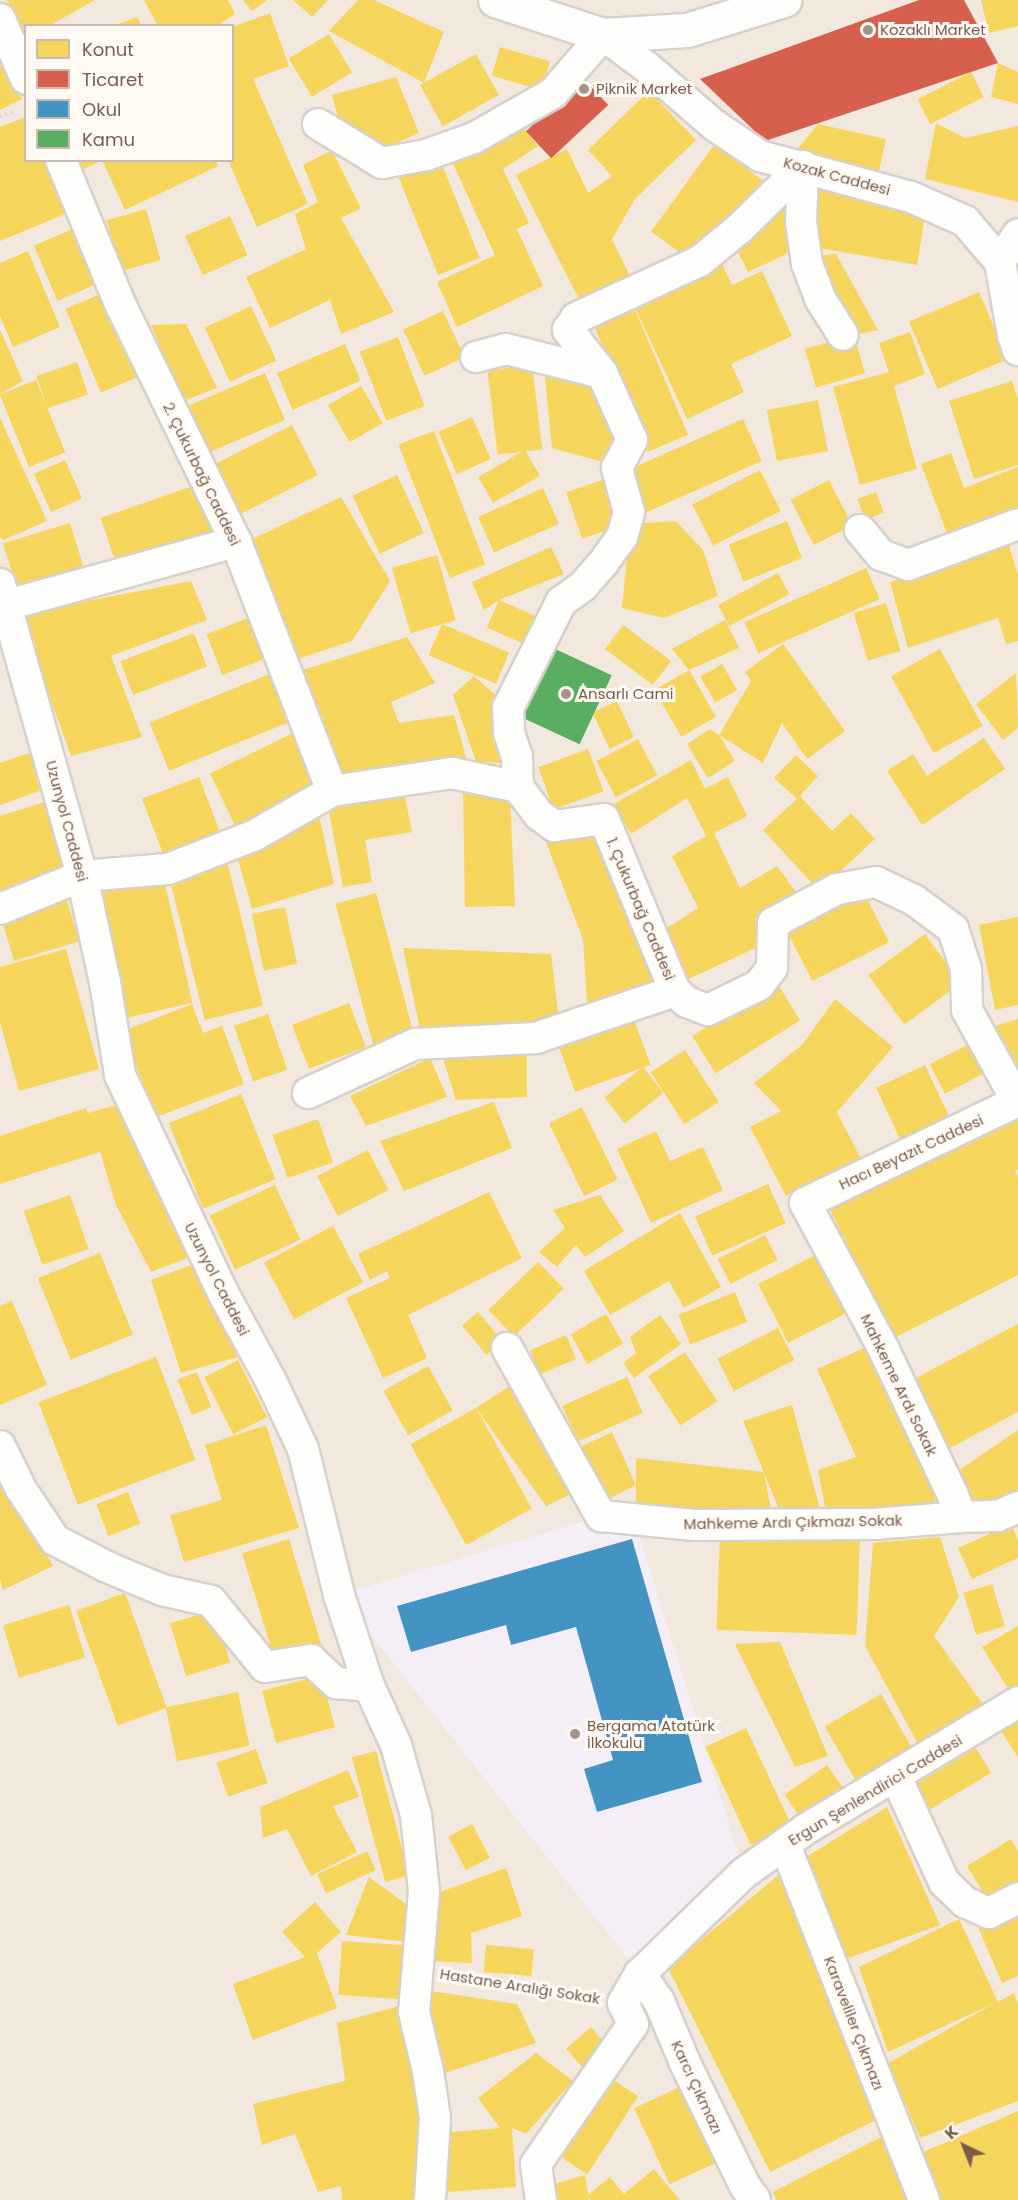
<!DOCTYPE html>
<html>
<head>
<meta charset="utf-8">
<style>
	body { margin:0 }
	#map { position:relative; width:1018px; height:2200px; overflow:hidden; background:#f9f5f0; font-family:Poppins,sans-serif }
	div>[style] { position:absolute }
	.residential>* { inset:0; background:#f2e8de }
	.education>* { inset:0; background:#f6eef6 }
	.homes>* { inset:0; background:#f6d55c; transform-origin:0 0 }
	.shops>* { inset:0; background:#d6604d; transform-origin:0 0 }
	.schools>* { inset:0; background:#4393c3 }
	.public>* { inset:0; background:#5aae61; transform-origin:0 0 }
	.path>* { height:4px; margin-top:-2px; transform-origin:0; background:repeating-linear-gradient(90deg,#dcd5d0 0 1.5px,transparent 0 6px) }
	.roads { filter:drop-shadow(2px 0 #d7d1cb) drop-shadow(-2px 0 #d7d1cb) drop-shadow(0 2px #d7d1cb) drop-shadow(0 -2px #d7d1cb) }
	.minor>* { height:30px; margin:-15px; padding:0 15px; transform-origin:15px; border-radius:15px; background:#fefefd }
	.secondary>* { height:33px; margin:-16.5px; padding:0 16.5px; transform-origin:16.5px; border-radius:16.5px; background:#fefefd }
	.dots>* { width:16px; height:16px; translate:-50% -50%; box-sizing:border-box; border:3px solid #fffaf3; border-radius:50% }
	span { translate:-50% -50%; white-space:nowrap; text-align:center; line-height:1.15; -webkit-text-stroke:6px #fffaf3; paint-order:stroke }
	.poi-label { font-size:15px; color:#7a5c4d }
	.left { translate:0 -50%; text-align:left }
	.street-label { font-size:15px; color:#7a5c4d }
	.legend { position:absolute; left:24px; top:24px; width:210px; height:138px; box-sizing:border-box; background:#fffaf3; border:2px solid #cabbb1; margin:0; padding:8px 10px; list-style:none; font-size:18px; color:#7a5c4d }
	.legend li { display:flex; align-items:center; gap:12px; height:30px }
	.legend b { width:30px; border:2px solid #cabbb1 }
	.north { position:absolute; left:934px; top:2116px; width:60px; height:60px; -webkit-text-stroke:4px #fffaf3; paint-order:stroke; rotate:317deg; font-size:16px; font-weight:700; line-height:24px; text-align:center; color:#7a5c4d }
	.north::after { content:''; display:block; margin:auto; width:21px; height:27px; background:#7a5c4d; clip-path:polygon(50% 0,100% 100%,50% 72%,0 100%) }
</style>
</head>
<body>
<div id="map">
	<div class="residential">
		<div style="clip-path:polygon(evenodd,0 0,1018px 0,1018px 2200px,0 2200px,0 0,26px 26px,232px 26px,232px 160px,26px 160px,26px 26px)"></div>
	</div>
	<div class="education">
		<div style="clip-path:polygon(601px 1516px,634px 1519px,744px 1873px,640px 1974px,339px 1595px)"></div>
	</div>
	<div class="homes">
		<div style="clip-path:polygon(7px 0,95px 0,49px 26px,26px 26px,26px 33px)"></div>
		<div style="clip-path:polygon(144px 0,228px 0,235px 14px,216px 26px,158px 26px)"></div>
		<div style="clip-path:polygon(243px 0,267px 0,252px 11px)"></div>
		<div style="clip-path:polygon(293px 0,328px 0,312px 17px)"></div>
		<div style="clip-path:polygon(358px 0,374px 0,444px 32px,424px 83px,329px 31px)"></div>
		<div style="clip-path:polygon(981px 0,1018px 0,1018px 26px,989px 33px)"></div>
		<div style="clip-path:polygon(270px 13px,289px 66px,253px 79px,308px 204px,257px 227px,228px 160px,232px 160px,232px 27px)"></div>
		<div style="clip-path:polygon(138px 17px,141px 26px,115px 26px,115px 25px)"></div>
		<div style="left:329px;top:34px;width:45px;height:47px;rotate:59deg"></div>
		<div style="left:500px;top:47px;width:52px;height:30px;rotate:16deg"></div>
		<div style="left:476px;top:54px;width:47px;height:64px;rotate:61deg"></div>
		<div style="clip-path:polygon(3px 58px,22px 99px,0 110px,0 59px)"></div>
		<div style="clip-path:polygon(998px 63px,1018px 72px,1018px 104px,991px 97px)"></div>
		<div style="left:971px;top:72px;width:28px;height:60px;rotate:63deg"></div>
		<div style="clip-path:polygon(396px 77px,419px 133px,378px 151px,340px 125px,332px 95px)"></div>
		<div style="clip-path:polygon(649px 91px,696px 140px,635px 199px,612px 239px,630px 276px,580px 301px,516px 175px,567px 149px,588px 193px,612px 176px,588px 150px)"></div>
		<div style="clip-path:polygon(26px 117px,26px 160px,46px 160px,70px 212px,0 241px,0 127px)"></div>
		<div style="clip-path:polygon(936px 123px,965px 138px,1018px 126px,1018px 202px,925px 179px)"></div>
		<div style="clip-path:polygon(818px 124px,886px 139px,879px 171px,795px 152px)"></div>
		<div style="clip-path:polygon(521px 125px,538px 146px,503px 169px,529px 223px,517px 229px,543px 286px,457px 327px,437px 282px,495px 255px,449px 155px)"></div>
		<div style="left:714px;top:145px;width:67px;height:107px;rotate:36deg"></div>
		<div style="clip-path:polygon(332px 150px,361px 208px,341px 218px,394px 312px,341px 334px,330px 300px,270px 328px,246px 277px,306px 249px,295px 214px,318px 202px,303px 165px)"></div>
		<div style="left:439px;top:157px;width:109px;height:45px;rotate:68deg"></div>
		<div style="clip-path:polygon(76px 160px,103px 160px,81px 170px)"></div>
		<div style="clip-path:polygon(216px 160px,218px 166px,125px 210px,103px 162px)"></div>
		<div style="clip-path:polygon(811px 180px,925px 215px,917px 265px,813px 247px)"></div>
		<div style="clip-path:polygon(792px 194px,797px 249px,748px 272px,734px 244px)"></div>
		<div style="left:146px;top:209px;width:53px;height:41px;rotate:74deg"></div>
		<div style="left:230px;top:216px;width:43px;height:49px;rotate:66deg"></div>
		<div style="left:80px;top:226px;width:60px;height:50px;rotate:67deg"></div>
		<div style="clip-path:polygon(28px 251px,60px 327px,13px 347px,0 316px,0 263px)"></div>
		<div style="clip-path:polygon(836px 254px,878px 330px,854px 335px,813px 256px)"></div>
		<div style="clip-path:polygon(720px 260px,732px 285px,762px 271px,792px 336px,731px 364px,744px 392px,687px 419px,632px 301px)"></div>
		<div style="left:105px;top:292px;width:91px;height:43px;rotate:67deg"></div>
		<div style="left:979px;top:292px;width:73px;height:76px;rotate:67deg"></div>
		<div style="left:633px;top:305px;width:141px;height:44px;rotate:67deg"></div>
		<div style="left:251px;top:306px;width:60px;height:51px;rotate:65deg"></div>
		<div style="left:443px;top:311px;width:51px;height:44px;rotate:65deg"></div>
		<div style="clip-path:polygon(186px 324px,217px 388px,184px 401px,151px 325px)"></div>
		<div style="clip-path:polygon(0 330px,23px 381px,0 394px)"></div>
		<div style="clip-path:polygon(910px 332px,925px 374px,894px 386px,917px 469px,860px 485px,833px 387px,889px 372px,879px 343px)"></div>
		<div style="left:854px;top:335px;width:40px;height:51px;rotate:74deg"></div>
		<div style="left:398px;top:337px;width:74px;height:41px;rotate:69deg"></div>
		<div style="left:345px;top:344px;width:40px;height:74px;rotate:67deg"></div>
		<div style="left:77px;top:362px;width:34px;height:43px;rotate:71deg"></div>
		<div style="left:532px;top:365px;width:85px;height:45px;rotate:83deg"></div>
		<div style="clip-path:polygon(544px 369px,590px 379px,617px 428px,603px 462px,552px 448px)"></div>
		<div style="left:265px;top:373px;width:51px;height:83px;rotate:67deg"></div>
		<div style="left:36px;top:380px;width:78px;height:39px;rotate:68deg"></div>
		<div style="clip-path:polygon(1012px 381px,1018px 399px,1018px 465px,974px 479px,949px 401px)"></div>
		<div style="left:361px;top:386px;width:43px;height:38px;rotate:60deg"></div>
		<div style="left:818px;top:400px;width:52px;height:52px;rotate:79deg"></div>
		<div style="left:472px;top:417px;width:46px;height:37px;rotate:66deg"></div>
		<div style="clip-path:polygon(0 418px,47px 521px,3px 540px,0 536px)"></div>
		<div style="left:743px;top:419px;width:46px;height:136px;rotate:66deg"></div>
		<div style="left:292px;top:425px;width:56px;height:87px;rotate:63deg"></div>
		<div style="left:434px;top:431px;width:143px;height:38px;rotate:69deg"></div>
		<div style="left:525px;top:450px;width:30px;height:54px;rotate:60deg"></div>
		<div style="clip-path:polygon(951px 453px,964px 488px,1018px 467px,1018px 517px,951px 544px,921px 464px)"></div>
		<div style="left:65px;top:460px;width:42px;height:34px;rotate:66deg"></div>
		<div style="left:760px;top:470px;width:46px;height:76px;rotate:63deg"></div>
		<div style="left:397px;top:475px;width:64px;height:49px;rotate:65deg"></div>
		<div style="left:605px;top:479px;width:49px;height:41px;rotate:71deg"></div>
		<div style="left:829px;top:480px;width:51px;height:43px;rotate:63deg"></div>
		<div style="left:196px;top:485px;width:50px;height:101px;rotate:71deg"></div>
		<div style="left:543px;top:488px;width:39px;height:71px;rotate:66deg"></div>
		<div style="left:876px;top:492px;width:22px;height:20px;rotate:69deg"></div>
		<div style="clip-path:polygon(341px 497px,390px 581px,352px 641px,298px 659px,248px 541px)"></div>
		<div style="clip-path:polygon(676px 521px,703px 550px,718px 596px,664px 618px,622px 608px,630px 524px)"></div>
		<div style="left:787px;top:521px;width:40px;height:63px;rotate:68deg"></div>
		<div style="left:70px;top:523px;width:49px;height:70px;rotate:73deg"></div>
		<div style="clip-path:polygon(1006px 536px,1018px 575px,1018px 641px,1006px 644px,998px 618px,908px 648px,890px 582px)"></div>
		<div style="clip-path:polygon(551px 547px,564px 574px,499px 600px,484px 610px,472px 582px)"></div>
		<div style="left:437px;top:555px;width:68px;height:47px;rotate:74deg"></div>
		<div style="left:866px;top:568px;width:34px;height:133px;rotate:66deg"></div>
		<div style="left:778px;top:573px;width:24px;height:68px;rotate:62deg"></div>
		<div style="clip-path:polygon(191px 581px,207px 620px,111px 656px,142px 737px,71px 756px,20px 614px)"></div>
		<div style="left:499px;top:600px;width:39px;height:30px;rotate:24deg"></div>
		<div style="left:886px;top:603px;width:50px;height:34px;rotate:73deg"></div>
		<div style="left:256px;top:615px;width:44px;height:53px;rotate:69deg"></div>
		<div style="clip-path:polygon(725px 620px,739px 648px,689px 670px,672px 649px)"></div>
		<div style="left:442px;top:624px;width:73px;height:34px;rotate:23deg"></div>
		<div style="left:623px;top:625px;width:60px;height:30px;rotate:37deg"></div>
		<div style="left:194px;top:633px;width:36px;height:79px;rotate:69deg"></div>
		<div style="clip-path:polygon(407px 637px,435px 683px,391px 702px,399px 723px,454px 715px,467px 761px,343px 779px,303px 670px)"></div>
		<div style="clip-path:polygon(783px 644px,845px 731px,807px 759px,782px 723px,763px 763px,719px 735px,751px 681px,745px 672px)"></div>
		<div style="left:940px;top:649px;width:88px;height:56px;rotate:61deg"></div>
		<div style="left:722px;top:664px;width:30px;height:25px;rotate:60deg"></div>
		<div style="left:689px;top:670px;width:54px;height:40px;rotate:60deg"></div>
		<div style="left:272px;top:673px;width:52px;height:132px;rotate:68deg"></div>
		<div style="clip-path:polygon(1016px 673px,1018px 728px,1003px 740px,976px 704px)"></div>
		<div style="clip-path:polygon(474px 676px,500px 699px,509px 764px,476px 761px,453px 695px)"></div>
		<div style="left:617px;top:701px;width:40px;height:27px;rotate:65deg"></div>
		<div style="clip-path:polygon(710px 729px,719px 735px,735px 761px,708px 778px,687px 744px)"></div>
		<div style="left:297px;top:731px;width:60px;height:97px;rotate:64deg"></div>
		<div style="clip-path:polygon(984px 738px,1005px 769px,922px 825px,887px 771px,913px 754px,927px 776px)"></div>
		<div style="left:638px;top:739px;width:41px;height:47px;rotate:62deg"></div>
		<div style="left:588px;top:749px;width:45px;height:53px;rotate:70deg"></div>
		<div style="clip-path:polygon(38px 750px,51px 787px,0 805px,0 763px)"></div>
		<div style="clip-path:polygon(796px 755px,818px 776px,800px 796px,832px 831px,851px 813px,875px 839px,819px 891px,763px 830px,797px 799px,774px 778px)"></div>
		<div style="clip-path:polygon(691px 760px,705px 789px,728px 777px,747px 816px,714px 833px,740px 888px,777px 866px,799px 896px,755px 918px,760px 946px,686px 980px,664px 930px,698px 908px,672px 856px,706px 836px,687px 798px,631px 834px,614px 804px)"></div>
		<div style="left:199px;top:777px;width:65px;height:61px;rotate:69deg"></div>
		<div style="clip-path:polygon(463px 789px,510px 798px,515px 906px,465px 907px)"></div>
		<div style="clip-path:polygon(404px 792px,412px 832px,365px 840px,372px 882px,343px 887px,328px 806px)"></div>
		<div style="clip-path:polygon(54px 799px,75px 867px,0 890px,0 816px)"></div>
		<div style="clip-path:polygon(318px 811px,334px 884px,252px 909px,236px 852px)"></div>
		<div style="clip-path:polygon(598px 831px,665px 985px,588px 1018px,583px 939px,546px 842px)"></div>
		<div style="left:227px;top:861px;width:149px;height:60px;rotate:76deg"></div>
		<div style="left:163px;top:875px;width:131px;height:69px;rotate:77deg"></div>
		<div style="left:376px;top:893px;width:145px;height:42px;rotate:75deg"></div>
		<div style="left:864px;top:893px;width:55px;height:86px;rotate:63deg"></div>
		<div style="left:67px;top:901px;width:42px;height:68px;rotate:73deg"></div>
		<div style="left:285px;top:907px;width:58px;height:34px;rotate:78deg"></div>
		<div style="clip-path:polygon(1018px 917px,1018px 1005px,995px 1010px,979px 925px)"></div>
		<div style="left:925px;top:934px;width:61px;height:70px;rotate:54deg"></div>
		<div style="clip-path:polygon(403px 948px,551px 954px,559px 1020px,421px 1034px)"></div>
		<div style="clip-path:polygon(66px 949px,99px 1069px,19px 1091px,0 1022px,0 967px)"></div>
		<div style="left:777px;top:983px;width:44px;height:100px;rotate:58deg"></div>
		<div style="clip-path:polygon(835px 999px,893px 1047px,837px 1112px,860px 1157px,786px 1196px,750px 1127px,781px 1111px,754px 1083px,802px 1045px)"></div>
		<div style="left:349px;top:1003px;width:47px;height:61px;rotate:69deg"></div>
		<div style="clip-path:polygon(192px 1004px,203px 1033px,222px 1026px,244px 1084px,156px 1117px,123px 1031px)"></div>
		<div style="left:268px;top:1014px;width:59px;height:36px;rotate:71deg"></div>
		<div style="left:632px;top:1014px;width:54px;height:80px;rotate:70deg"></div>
		<div style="clip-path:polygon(1018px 1019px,1018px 1080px,989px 1028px)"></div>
		<div style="left:977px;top:1040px;width:33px;height:53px;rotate:63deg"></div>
		<div style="left:685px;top:1050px;width:62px;height:41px;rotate:57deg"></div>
		<div style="clip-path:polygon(527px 1051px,527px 1097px,456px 1100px,443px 1058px)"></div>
		<div style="clip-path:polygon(430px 1058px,447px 1097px,366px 1126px,350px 1096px)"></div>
		<div style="left:925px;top:1065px;width:61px;height:54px;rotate:65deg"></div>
		<div style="left:643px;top:1067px;width:33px;height:49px;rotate:52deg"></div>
		<div style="left:241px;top:1094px;width:92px;height:78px;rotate:68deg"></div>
		<div style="clip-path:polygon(494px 1102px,512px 1148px,404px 1191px,380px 1141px)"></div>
		<div style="clip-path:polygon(116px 1105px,190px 1257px,151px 1272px,116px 1205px,100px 1152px,0 1184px,0 1136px,86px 1108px,88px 1113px)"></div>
		<div style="left:582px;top:1107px;width:81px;height:37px;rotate:64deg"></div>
		<div style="clip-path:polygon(1018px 1109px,1018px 1169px,1015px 1170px,1018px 1177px,1018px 1275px,894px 1338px,827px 1204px)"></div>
		<div style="left:318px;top:1119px;width:46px;height:48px;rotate:71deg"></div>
		<div style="clip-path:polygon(656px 1131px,670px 1161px,703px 1147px,723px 1190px,651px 1223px,617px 1149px)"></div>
		<div style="left:368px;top:1150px;width:45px;height:57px;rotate:63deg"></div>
		<div style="left:768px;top:1184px;width:43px;height:80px;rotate:66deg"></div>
		<div style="left:275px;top:1185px;width:60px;height:72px;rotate:65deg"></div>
		<div style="clip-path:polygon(489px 1192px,522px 1258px,408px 1315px,427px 1358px,383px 1378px,346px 1298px,390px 1278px,387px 1271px,370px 1280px,358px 1254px)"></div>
		<div style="left:70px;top:1195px;width:57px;height:49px;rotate:71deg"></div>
		<div style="clip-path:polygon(600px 1195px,624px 1231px,585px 1257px,576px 1245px,557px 1267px,539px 1252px,565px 1228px,553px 1210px)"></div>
		<div style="clip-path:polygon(680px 1213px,721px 1287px,684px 1308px,669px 1281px,610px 1315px,584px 1271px)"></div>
		<div style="left:333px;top:1226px;width:64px;height:78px;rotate:62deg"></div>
		<div style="left:765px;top:1235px;width:28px;height:53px;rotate:63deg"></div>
		<div style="left:825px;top:1250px;width:66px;height:75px;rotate:63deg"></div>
		<div style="left:100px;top:1253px;width:88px;height:67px;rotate:68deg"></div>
		<div style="left:538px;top:1262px;width:37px;height:69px;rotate:46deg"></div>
		<div style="clip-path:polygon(194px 1264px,238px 1357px,181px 1373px,151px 1280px)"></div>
		<div style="left:735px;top:1292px;width:32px;height:61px;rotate:68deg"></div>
		<div style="clip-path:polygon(12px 1301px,47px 1385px,0 1405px,0 1306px)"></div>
		<div style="left:478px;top:1312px;width:38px;height:21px;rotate:50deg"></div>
		<div style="left:606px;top:1314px;width:34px;height:41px;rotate:60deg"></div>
		<div style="clip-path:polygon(660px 1315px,681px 1344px,634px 1378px,623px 1363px,636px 1353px,630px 1337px)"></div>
		<div style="clip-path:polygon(1018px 1324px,1018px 1412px,948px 1449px,912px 1380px)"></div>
		<div style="left:778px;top:1328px;width:36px;height:68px;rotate:63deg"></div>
		<div style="left:566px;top:1335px;width:26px;height:39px;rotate:67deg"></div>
		<div style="clip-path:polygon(873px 1344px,913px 1432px,938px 1509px,827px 1518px,818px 1470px,856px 1457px,817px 1369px)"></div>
		<div style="left:685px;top:1352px;width:59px;height:44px;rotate:57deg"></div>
		<div style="left:156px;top:1357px;width:110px;height:126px;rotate:69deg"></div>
		<div style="left:238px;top:1360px;width:64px;height:38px;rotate:63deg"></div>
		<div style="left:428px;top:1366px;width:51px;height:51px;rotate:61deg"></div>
		<div style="left:197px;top:1372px;width:38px;height:21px;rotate:68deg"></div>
		<div style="left:627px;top:1377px;width:39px;height:71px;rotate:66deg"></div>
		<div style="clip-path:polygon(519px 1380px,583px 1488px,546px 1506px,476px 1408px)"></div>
		<div style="clip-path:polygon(792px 1405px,821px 1513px,782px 1517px,743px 1421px)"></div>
		<div style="left:476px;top:1408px;width:115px;height:75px;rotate:61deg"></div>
		<div style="clip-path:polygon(266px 1425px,299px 1528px,184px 1562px,170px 1515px,222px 1500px,205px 1445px)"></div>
		<div style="clip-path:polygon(1018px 1430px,1018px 1489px,983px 1513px,955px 1473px)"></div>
		<div style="clip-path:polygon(612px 1432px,636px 1485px,608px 1499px,578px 1448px)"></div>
		<div style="clip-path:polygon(636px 1458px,764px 1472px,772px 1515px,636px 1510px)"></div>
		<div style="clip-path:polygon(0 1469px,53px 1566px,3px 1590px,0 1579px)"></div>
		<div style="left:128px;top:1492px;width:34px;height:34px;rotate:69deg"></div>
		<div style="clip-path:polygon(1011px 1524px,1018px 1540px,1018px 1558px,972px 1579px,958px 1548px)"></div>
		<div style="left:720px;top:1533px;width:140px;height:97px;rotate:2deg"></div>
		<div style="clip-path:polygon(940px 1537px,959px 1597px,934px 1636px,985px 1707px,919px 1746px,865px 1646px,873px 1543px)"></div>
		<div style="left:289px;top:1539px;width:113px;height:49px;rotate:73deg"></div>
		<div style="left:992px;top:1584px;width:44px;height:30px;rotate:73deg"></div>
		<div style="left:125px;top:1593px;width:122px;height:52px;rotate:70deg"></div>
		<div style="left:69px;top:1605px;width:55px;height:69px;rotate:73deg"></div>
		<div style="left:214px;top:1610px;width:55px;height:46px;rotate:73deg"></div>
		<div style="clip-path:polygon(1018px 1626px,1018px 1687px,1010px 1692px,982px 1647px)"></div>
		<div style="clip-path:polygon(780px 1642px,828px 1756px,795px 1767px,735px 1644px)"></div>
		<div style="left:321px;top:1675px;width:54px;height:61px;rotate:75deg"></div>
		<div style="left:238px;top:1692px;width:55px;height:74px;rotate:78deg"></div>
		<div style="left:881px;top:1694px;width:62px;height:65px;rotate:60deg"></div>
		<div style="clip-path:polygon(1018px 1720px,1018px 1757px,1001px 1731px)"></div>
		<div style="left:746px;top:1728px;width:108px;height:45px;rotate:65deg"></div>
		<div style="left:976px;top:1748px;width:29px;height:77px;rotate:59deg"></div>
		<div style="left:256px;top:1749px;width:36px;height:42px;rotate:71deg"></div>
		<div style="left:376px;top:1751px;width:129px;height:25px;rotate:75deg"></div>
		<div style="left:827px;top:1765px;width:29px;height:52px;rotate:55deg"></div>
		<div style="clip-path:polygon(348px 1770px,359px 1797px,333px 1806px,357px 1852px,311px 1876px,287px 1829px,263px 1838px,260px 1807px)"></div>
		<div style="clip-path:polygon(887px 1807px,940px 1925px,840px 1961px,806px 1857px)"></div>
		<div style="left:472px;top:1824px;width:38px;height:27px;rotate:62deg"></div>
		<div style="clip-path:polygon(1011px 1839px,1018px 1851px,1018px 1887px,991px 1905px,967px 1866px)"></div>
		<div style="left:367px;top:1851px;width:21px;height:55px;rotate:65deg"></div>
		<div style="clip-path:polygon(506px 1868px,522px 1916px,471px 1933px,472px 1963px,426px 1961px,429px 1896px)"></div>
		<div style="clip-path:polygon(783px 1871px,882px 2117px,770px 2172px,668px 1968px)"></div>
		<div style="clip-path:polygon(369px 1877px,410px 1907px,407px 1942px,346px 1935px)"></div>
		<div style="clip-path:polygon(315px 1902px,341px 1932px,317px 1953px,337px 2008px,253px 2040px,233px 1984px,305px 1957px,282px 1932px)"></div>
		<div style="clip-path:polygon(1018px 1910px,1018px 1976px,1002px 1983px,978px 1927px)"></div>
		<div style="clip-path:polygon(959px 1919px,998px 2002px,1014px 1993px,1018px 2005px,1018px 2101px,920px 2138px,888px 2063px,995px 2003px,888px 2052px,859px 1967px)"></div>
		<div style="left:342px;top:1941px;width:66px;height:54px;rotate:4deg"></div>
		<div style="left:486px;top:1945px;width:48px;height:27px;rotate:5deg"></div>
		<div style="clip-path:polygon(417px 1989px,517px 2004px,536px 2043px,439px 2075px)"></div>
		<div style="clip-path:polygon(403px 2005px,424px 2148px,423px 2200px,342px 2200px,341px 2186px,318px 2192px,295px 2134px,262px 2145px,253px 2104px,345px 2081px,337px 2023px)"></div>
		<div style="left:591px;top:2027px;width:29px;height:33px;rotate:49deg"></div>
		<div style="clip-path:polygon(536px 2053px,573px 2081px,526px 2134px,512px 2128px,516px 2187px,445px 2192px,441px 2133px,500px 2128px,478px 2098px)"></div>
		<div style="left:607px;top:2076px;width:37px;height:93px;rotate:33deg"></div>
		<div style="left:684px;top:2085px;width:84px;height:55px;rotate:65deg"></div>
		<div style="clip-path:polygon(1018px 2111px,1018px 2200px,937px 2200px,919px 2154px)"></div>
		<div style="clip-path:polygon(885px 2135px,912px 2200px,777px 2200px,773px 2192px)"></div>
		<div style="clip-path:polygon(654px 2169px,680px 2200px,591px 2200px,587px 2196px,610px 2177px,624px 2194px)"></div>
		<div style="clip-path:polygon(585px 2175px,589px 2200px,552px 2200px,548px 2186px)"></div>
	</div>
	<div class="shops">
		<div style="clip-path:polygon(919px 0,964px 0,998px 63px,765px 141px,700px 79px)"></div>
		<div style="left:583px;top:78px;width:37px;height:78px;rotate:47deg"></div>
	</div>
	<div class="schools">
		<div style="clip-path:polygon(632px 1539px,702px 1782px,597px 1812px,584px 1769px,613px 1760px,576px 1627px,511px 1645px,506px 1625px,411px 1652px,397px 1606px)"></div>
	</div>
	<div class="public">
		<div style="left:551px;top:647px;width:67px;height:76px;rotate:25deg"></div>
	</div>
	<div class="path">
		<div style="left:0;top:117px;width:14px;rotate:-21deg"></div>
		<div style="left:453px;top:1975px;width:139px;rotate:9.1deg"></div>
	</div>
	<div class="roads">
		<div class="minor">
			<div style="left:0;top:19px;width:65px;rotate:66.6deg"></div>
			<div style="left:318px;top:124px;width:75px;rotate:31.4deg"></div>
			<div style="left:382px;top:163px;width:45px;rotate:-10.3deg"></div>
			<div style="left:426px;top:155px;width:51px;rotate:-19.5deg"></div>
			<div style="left:474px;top:138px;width:91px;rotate:-29.7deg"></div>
			<div style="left:553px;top:93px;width:77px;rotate:-49.2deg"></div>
			<div style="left:603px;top:35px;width:56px;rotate:36.3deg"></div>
			<div style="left:648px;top:68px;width:87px;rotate:40.8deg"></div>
			<div style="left:714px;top:125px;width:55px;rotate:34deg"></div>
			<div style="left:760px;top:156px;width:156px;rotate:15.2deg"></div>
			<div style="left:911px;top:197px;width:59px;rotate:24deg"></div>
			<div style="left:965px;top:221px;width:54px;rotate:49.5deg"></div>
			<div style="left:1000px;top:262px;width:74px;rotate:79.9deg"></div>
			<div style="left:1013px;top:335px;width:16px;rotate:72deg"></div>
			<div style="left:61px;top:160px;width:158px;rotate:67.7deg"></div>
			<div style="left:121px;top:306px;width:263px;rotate:64deg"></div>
			<div style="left:236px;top:542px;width:267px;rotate:68.9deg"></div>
			<div style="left:803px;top:166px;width:56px;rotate:92deg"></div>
			<div style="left:801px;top:222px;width:42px;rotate:81.9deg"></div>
			<div style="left:807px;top:264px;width:39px;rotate:69deg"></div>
			<div style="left:821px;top:300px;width:41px;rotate:57.8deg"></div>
			<div style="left:1000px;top:262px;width:33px;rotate:-57deg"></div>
			<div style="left:476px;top:357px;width:31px;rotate:-15deg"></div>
			<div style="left:506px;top:349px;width:99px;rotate:14deg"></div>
			<div style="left:860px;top:530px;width:33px;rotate:50deg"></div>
			<div style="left:881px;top:555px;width:29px;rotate:20deg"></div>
			<div style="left:908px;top:565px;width:117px;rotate:-20.4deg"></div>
			<div style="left:0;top:584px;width:303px;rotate:74.3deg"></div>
			<div style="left:82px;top:876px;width:108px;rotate:77.8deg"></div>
			<div style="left:105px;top:982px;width:94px;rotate:80.8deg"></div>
			<div style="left:120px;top:1075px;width:241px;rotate:64.7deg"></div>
			<div style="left:223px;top:1293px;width:100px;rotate:61.4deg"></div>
			<div style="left:271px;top:1381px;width:75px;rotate:64.8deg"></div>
			<div style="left:303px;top:1449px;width:150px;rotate:76.1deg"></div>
			<div style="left:339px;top:1595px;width:96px;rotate:71.8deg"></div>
			<div style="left:369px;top:1686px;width:65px;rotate:65.4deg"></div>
			<div style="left:396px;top:1745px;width:73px;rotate:74.1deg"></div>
			<div style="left:416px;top:1815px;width:76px;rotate:84deg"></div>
			<div style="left:424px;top:1891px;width:121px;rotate:94.7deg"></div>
			<div style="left:414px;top:2012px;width:61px;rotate:76.7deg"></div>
			<div style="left:428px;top:2071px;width:48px;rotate:81.5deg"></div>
			<div style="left:435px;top:2118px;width:82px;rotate:93.5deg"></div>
			<div style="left:7px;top:605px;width:238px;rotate:-15.4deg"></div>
			<div style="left:518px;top:787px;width:30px;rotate:-92deg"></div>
			<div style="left:517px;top:757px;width:26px;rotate:-108deg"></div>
			<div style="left:509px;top:732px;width:24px;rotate:-92deg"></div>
			<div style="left:508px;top:708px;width:119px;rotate:-63.4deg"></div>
			<div style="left:561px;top:602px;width:27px;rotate:-36deg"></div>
			<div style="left:583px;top:586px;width:30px;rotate:-49deg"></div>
			<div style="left:603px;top:563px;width:32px;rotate:-54deg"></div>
			<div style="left:622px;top:537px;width:26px;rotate:-74deg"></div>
			<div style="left:629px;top:512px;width:46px;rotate:-105.3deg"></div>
			<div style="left:617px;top:468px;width:32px;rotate:-62deg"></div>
			<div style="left:632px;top:440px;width:73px;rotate:-114.1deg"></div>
			<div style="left:602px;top:373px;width:55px;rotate:-128.3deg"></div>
			<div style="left:568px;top:330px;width:14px;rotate:-56deg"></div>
			<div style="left:576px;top:318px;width:136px;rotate:-24.7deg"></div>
			<div style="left:700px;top:261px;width:52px;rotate:-39.5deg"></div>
			<div style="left:740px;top:228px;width:88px;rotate:-44.5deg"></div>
			<div style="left:0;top:909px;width:88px;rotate:-21.9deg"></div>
			<div style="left:82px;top:876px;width:86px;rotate:-4.7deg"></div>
			<div style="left:168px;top:869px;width:93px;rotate:-21.3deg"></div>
			<div style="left:255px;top:835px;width:89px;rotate:-29.7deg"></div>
			<div style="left:332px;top:791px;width:121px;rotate:-8.5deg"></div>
			<div style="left:452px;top:773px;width:67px;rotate:12deg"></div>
			<div style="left:518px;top:787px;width:34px;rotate:53deg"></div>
			<div style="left:538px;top:814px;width:20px;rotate:37deg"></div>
			<div style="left:554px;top:826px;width:50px;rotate:-8deg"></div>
			<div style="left:604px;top:819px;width:186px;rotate:67.6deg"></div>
			<div style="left:675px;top:991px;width:16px;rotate:43deg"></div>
			<div style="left:687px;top:1002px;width:22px;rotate:21deg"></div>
			<div style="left:708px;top:1010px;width:57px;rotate:-26.1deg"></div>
			<div style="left:759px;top:985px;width:21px;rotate:-53deg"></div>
			<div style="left:772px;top:968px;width:45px;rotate:-88.7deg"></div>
			<div style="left:773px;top:923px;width:72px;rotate:-28deg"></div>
			<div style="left:837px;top:889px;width:40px;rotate:-10deg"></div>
			<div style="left:876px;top:882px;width:42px;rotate:25.3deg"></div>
			<div style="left:914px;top:900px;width:49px;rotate:36.6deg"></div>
			<div style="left:953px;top:929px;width:42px;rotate:72deg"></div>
			<div style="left:966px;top:969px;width:41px;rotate:88.6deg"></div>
			<div style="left:967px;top:1010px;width:104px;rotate:61.2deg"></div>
			<div style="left:308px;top:1093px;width:118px;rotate:-24.6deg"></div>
			<div style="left:415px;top:1044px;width:121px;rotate:-2.8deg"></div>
			<div style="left:536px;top:1038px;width:147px;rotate:-18.7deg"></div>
			<div style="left:1018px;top:1101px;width:236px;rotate:154.4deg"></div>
			<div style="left:805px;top:1203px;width:167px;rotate:61.7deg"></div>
			<div style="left:884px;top:1350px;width:158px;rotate:64.6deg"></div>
			<div style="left:952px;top:1493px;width:26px;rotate:69deg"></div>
			<div style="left:961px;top:1517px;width:37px;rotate:-2deg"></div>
			<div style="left:998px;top:1516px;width:22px;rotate:-24deg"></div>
			<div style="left:507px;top:1348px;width:193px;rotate:60.8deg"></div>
			<div style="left:601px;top:1516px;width:94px;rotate:5.5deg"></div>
			<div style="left:695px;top:1525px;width:179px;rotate:-0.3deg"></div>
			<div style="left:874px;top:1524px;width:87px;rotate:-4.6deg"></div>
			<div style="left:0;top:1446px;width:48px;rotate:64deg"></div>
			<div style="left:21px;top:1489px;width:61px;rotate:56.3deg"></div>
			<div style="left:55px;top:1540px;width:59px;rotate:27.4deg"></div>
			<div style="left:107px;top:1567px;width:60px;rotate:22.7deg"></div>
			<div style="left:162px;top:1590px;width:50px;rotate:12.7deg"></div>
			<div style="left:211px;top:1601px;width:85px;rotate:50.7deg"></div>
			<div style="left:265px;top:1667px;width:47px;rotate:-8.7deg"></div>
			<div style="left:311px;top:1660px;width:34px;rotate:43deg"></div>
			<div style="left:336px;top:1683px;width:33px;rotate:5deg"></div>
			<div style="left:896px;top:1777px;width:115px;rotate:65.4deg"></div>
			<div style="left:944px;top:1882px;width:29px;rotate:44deg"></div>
			<div style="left:965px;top:1902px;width:26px;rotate:25deg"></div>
			<div style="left:989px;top:1913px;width:33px;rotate:-27deg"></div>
			<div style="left:785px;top:1845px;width:381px;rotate:68.6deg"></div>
			<div style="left:640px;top:1974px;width:33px;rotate:55deg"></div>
			<div style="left:659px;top:2001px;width:67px;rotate:67.2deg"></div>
			<div style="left:685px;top:2063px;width:137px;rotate:64deg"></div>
			<div style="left:745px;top:2186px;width:17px;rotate:54deg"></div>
			<div style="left:541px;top:2200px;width:36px;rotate:-98deg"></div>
			<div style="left:536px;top:2164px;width:170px;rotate:-55.3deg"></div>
			<div style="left:633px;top:2024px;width:23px;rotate:-115deg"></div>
			<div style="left:623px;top:2003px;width:34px;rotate:-60deg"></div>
			<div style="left:640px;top:1974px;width:145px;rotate:-44.2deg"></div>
			<div style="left:744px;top:1873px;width:76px;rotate:-35.4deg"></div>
			<div style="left:806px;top:1829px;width:247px;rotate:-30.9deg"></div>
		</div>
		<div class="secondary">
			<div style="left:495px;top:0;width:114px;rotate:18deg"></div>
			<div style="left:603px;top:35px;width:84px;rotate:-3.4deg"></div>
			<div style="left:687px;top:30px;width:102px;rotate:-17.2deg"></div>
		</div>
	</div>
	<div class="dots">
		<div style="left:868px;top:30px;background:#a69286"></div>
		<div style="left:584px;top:89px;background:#a69286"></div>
		<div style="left:566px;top:694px;background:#a69286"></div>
		<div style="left:575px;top:1734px;background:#a69286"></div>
	</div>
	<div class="poi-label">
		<span class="left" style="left:880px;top:30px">Kozaklı Market</span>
		<span class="left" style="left:596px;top:89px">Piknik Market</span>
		<span class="left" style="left:578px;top:694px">Ansarlı Cami</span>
		<span class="left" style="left:587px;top:1734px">Bergama Atatürk<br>İlkokulu</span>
	</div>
	<div class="street-label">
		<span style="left:837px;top:176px;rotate:15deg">Kozak Caddesi</span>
		<span style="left:202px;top:474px;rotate:64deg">2. Çukurbağ Caddesi</span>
		<span style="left:67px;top:821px;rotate:75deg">Uzunyol Caddesi</span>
		<span style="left:641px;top:909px;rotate:67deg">1. Çukurbağ Caddesi</span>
		<span style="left:911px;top:1152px;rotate:-25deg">Hacı Beyazıt Caddesi</span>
		<span style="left:217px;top:1279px;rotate:63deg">Uzunyol Caddesi</span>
		<span style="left:899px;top:1385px;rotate:64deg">Mahkeme Ardı Sokak</span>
		<span style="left:793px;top:1522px;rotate:-1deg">Mahkeme Ardı Çıkmazı Sokak</span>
		<span style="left:875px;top:1790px;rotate:-31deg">Ergun Şenlendirici Caddesi</span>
		<span style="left:520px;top:1986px;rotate:9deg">Hastane Aralığı Sokak</span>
		<span style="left:854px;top:2023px;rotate:69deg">Karaveliler Çıkmazı</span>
		<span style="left:697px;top:2087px;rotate:65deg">Karcı Çıkmazı</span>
	</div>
	<ul class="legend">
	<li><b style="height:16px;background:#f6d55c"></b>Konut</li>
	<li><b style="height:16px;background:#d6604d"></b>Ticaret</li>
	<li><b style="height:16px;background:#4393c3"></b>Okul</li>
	<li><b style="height:16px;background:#5aae61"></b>Kamu</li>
	</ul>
	<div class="north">K</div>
</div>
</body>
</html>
